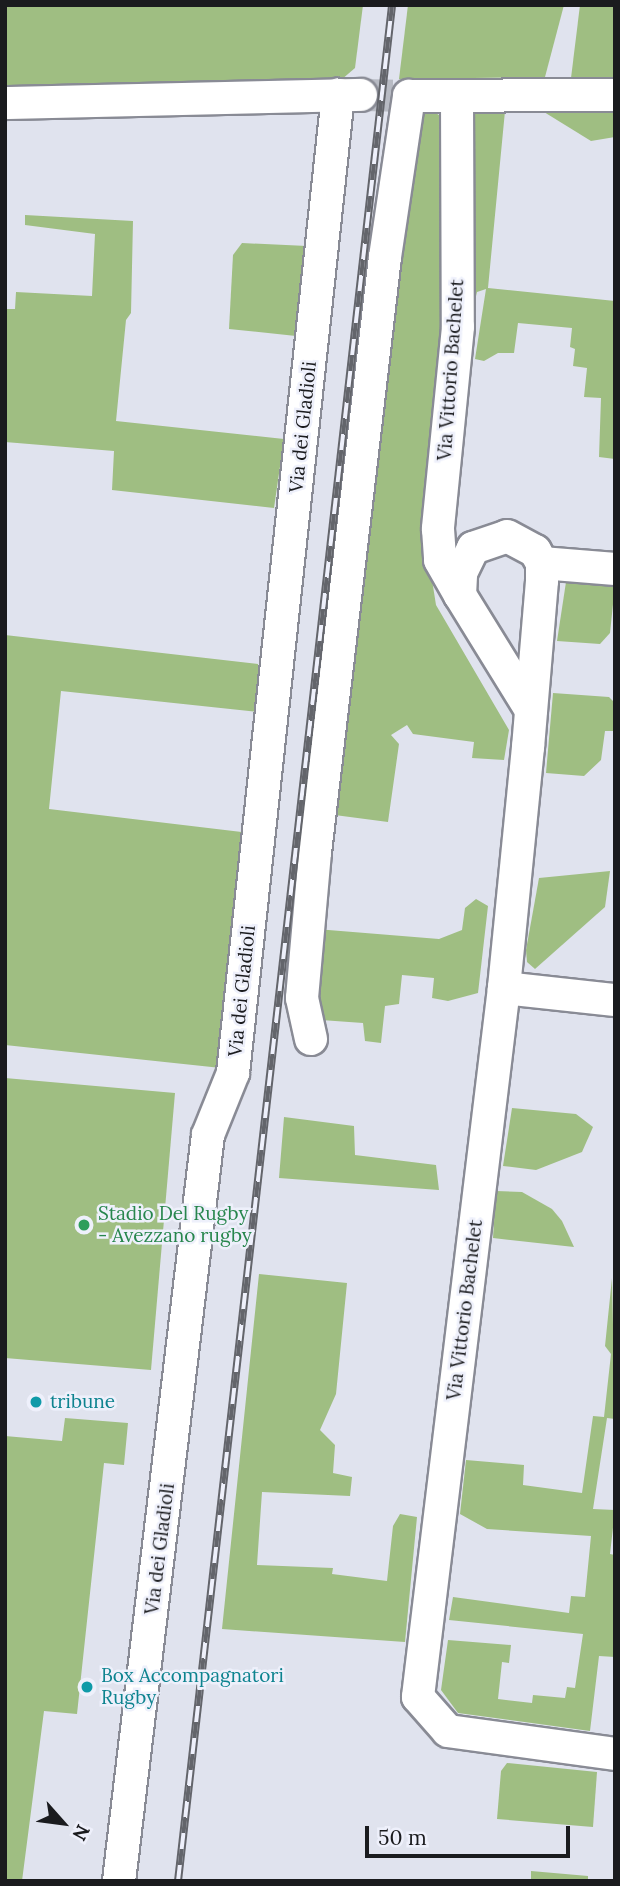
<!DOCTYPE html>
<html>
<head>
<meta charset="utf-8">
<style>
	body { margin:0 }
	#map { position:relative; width:620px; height:1886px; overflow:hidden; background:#e0e3ee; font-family:Lora,serif }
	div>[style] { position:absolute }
	.green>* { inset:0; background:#9fbe82 }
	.minor-tunnel>* { height:32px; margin-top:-16px; transform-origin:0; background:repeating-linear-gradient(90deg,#b8bbc4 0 32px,transparent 0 48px) }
	.roads { filter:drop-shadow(2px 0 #898b95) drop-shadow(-2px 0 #898b95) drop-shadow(0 2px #898b95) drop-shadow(0 -2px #898b95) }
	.minor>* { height:32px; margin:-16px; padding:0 16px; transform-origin:16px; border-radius:16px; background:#fff }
	.rail>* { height:8px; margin-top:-4px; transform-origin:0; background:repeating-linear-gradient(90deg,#eef0fb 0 16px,#63656b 0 32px); box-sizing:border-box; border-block:2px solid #63656b }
	.dots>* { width:19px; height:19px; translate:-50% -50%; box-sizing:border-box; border:4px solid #eef0fb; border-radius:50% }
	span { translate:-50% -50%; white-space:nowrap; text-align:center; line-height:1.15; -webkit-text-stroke:5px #eef0fb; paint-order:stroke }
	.street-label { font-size:19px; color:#1a1b1e }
	.leisure-label { font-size:19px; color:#27864d }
	.left { translate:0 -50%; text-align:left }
	.culture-label { font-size:19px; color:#0d838f }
	.frame { position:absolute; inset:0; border:7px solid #1a1b1e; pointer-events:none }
	.north { position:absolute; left:28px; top:1788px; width:70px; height:70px; -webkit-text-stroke:5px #eef0fb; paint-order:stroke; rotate:118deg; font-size:19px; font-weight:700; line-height:28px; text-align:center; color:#1a1b1e }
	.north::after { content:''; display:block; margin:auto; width:24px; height:32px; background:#1a1b1e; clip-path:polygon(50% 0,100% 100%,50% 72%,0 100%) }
	.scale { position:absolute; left:365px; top:1826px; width:205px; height:32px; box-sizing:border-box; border:4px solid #1a1b1e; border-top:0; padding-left:9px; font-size:21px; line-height:24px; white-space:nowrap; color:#1a1b1e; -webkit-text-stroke:5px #eef0fb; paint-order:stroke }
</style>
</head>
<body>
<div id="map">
	<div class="green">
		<div style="clip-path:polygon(5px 5px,363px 5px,355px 68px,341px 80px,5px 93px)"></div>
		<div style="clip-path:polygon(408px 5px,564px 5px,545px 77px,399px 79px)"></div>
		<div style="clip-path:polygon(580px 5px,615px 5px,615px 79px,571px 78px)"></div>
		<div style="clip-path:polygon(480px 109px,505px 111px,488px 288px,615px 301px,615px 459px,599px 457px,601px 398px,584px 397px,587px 368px,573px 366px,575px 349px,570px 347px,572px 328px,518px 323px,514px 353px,498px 353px,484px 361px,475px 359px,486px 289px,477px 292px,472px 313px,469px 112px)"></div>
		<div style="clip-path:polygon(431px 110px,442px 117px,447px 135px,442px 350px,434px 443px,423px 523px,436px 605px,509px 730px,504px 760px,472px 758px,474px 742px,413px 734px,407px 725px,391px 735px,399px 744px,388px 822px,327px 814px,418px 113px)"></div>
		<div style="clip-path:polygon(544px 112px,615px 113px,615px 137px,591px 141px)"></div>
		<div style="clip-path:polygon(25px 215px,133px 221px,131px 313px,126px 320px,116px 421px,284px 439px,274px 508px,112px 490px,114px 451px,5px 442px,5px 309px,15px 309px,16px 292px,92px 296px,95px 234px,25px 225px)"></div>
		<div style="clip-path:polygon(242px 243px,307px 246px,296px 336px,229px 329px,233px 255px)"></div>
		<div style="clip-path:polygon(566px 582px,615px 585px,610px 633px,600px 644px,557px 641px)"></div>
		<div style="clip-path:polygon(5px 635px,258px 664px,258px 712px,61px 691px,49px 809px,250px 833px,221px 1068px,5px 1045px)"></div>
		<div style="clip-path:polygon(553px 693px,609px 697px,615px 703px,615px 731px,605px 731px,601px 760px,584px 776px,546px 773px)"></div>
		<div style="clip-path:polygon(610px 871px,605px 907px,535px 969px,527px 962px,526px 950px,539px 878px)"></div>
		<div style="clip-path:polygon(476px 899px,488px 906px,478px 993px,448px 1001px,432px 998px,434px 978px,402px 975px,399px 1004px,385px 1006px,381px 1043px,365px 1041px,363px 1023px,321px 1020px,312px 983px,316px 929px,439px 939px,462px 930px,465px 908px)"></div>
		<div style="clip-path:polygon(5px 1078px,175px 1093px,151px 1370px,5px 1358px)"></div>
		<div style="clip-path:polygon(512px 1108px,576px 1114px,593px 1127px,582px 1152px,536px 1170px,503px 1166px)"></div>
		<div style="clip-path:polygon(284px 1117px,354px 1126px,355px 1155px,436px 1165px,439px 1190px,279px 1178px)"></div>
		<div style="clip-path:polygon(496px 1191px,522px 1192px,552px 1209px,562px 1221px,574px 1247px,493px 1238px)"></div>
		<div style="clip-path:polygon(259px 1274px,347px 1283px,336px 1394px,320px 1430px,335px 1445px,333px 1473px,352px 1477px,350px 1496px,262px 1492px,257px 1565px,333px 1568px,332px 1574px,387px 1581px,393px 1526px,400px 1514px,417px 1517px,405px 1642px,222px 1629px)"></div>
		<div style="clip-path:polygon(612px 1278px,615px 1419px,607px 1418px,593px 1509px,615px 1510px,610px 1554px,615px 1555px,615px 1657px,599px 1656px,590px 1731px,458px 1713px,441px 1690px,448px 1640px,511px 1645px,509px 1663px,502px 1662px,498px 1699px,532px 1703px,533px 1695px,565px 1698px,567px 1687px,575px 1688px,583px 1634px,449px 1620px,453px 1597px,569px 1613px,571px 1596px,585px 1597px,591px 1536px,487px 1529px,460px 1514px,466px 1460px,524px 1465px,523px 1485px,582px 1493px,593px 1416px,604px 1417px,611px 1354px,605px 1346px)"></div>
		<div style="clip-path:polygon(65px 1418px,128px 1423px,124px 1465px,104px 1463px,77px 1714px,44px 1711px,22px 1881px,5px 1881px,5px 1436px,62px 1441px)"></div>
		<div style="clip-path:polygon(507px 1763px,597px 1772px,593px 1827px,497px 1819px,501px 1771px)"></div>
		<div style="clip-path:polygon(531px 1871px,588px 1876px,588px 1881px,531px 1881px)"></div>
	</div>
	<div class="minor-tunnel">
		<div style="left:361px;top:95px;width:48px;rotate:1.2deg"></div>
	</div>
	<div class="roads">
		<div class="minor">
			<div style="left:457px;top:97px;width:230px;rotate:89.8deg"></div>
			<div style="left:458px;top:327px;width:203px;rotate:95.7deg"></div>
			<div style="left:438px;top:529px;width:31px;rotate:86deg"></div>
			<div style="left:440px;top:560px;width:40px;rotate:60.3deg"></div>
			<div style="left:5px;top:103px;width:356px;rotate:-1.3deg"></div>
			<div style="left:542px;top:563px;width:73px;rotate:4.7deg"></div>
			<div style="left:531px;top:710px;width:135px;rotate:-121.7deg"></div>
			<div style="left:460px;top:595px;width:22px;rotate:-87deg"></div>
			<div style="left:461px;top:573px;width:28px;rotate:-64deg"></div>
			<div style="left:473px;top:548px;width:36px;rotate:-19deg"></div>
			<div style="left:507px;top:536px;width:32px;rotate:28deg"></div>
			<div style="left:535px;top:551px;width:14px;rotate:60deg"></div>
			<div style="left:542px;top:563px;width:18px;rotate:90deg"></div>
			<div style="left:542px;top:581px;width:167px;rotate:94.8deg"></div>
			<div style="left:528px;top:747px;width:242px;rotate:95.7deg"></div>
			<div style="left:504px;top:988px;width:714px;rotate:96.92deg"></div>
			<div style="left:418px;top:1697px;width:45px;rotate:48.6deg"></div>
			<div style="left:448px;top:1731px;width:169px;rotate:7.8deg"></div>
			<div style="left:504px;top:988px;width:112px;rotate:6.2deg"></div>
			<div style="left:311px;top:1039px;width:42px;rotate:-102.4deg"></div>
			<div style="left:302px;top:998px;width:147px;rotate:-84.9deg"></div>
			<div style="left:315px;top:852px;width:599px;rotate:-83.29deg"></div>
			<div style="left:385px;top:257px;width:163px;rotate:-81.5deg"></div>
			<div style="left:409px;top:96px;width:206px;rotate:-0.3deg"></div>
			<div style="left:119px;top:1881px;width:751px;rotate:-83.2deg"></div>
			<div style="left:208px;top:1135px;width:67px;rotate:-68deg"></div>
			<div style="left:233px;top:1073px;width:984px;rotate:-83.87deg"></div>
		</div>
	</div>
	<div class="rail">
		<div style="left:178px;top:1881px;width:1888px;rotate:-83.49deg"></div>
	</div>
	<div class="dots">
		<div style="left:84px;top:1225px;background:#2e9e5b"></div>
		<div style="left:36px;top:1402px;background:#0f9aa8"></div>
		<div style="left:87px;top:1687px;background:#0f9aa8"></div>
	</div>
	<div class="street-label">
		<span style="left:451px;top:370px;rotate:-86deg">Via Vittorio Bachelet</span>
		<span style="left:303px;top:427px;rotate:-84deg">Via dei Gladioli</span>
		<span style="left:242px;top:991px;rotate:-84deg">Via dei Gladioli</span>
		<span style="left:465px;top:1310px;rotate:-83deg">Via Vittorio Bachelet</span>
		<span style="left:160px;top:1549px;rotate:-83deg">Via dei Gladioli</span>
	</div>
	<div class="leisure-label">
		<span class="left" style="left:98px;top:1225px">Stadio Del Rugby<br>- Avezzano rugby</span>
	</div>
	<div class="culture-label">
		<span class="left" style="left:50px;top:1402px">tribune</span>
		<span class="left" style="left:101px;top:1687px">Box Accompagnatori<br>Rugby</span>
	</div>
	<div class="frame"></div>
	<div class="north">N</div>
	<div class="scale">50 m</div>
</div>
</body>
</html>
